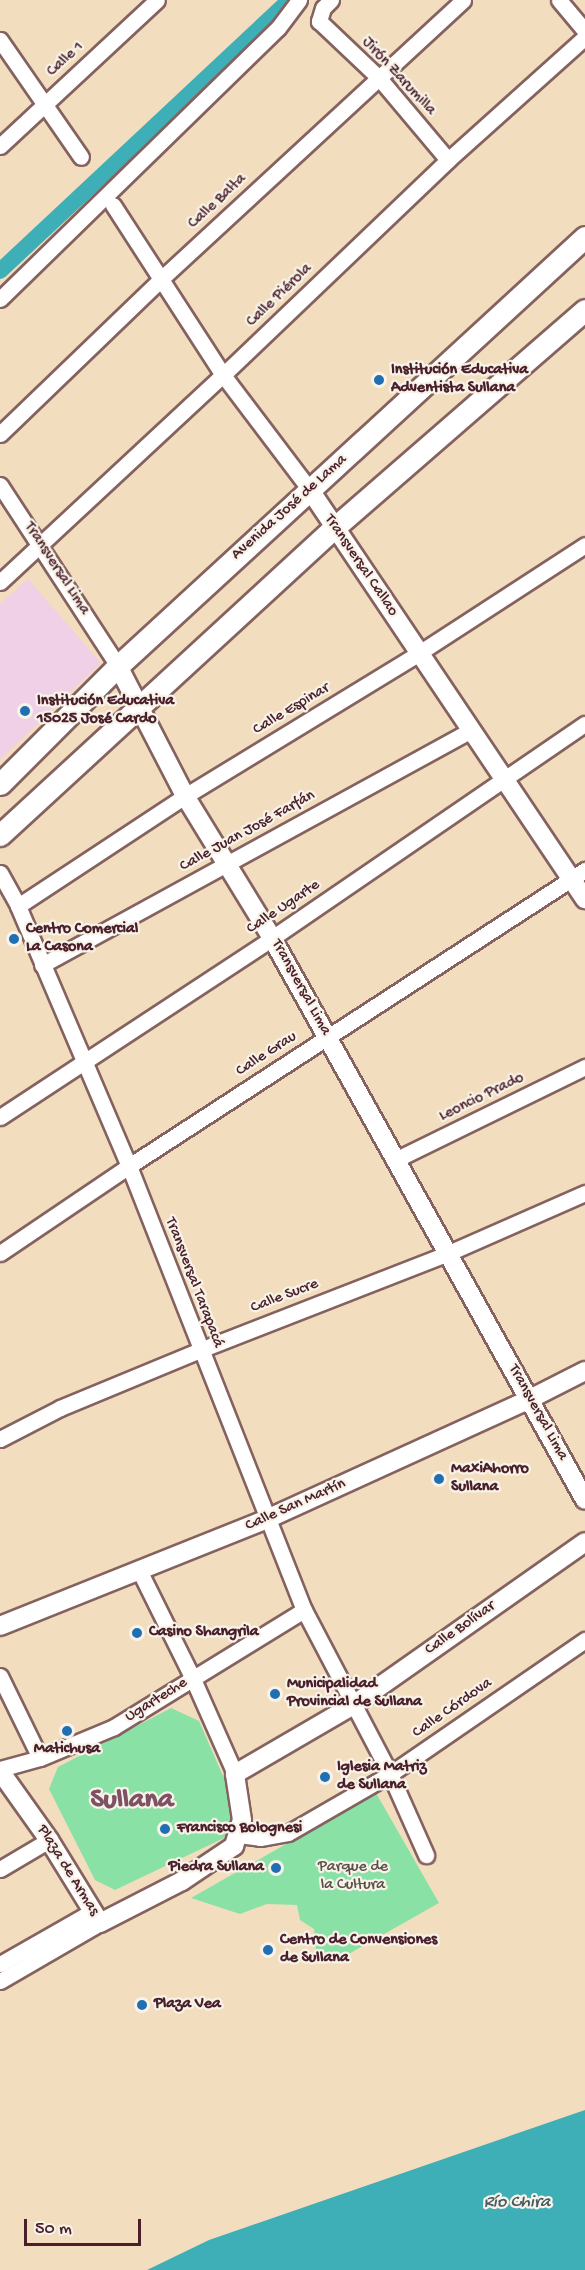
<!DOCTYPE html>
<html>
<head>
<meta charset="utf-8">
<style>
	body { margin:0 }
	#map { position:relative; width:585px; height:2270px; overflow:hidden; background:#f3ddbf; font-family:"Gochi Hand",sans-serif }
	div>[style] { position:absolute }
	.built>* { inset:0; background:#efd0e7 }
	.green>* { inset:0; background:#89e1a5 }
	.water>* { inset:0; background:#3eafb6 }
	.canal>* { height:16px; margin:-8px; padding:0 8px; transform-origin:8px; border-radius:8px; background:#3eafb6 }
	.roads { filter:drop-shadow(2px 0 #85625f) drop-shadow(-2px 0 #85625f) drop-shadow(0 2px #85625f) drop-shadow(0 -2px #85625f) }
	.minor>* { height:15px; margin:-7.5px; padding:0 7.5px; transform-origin:7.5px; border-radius:7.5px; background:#fff }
	.tertiary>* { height:18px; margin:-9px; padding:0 9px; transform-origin:9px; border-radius:9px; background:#fff }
	.secondary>* { height:21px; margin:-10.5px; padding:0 10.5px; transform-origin:10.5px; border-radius:10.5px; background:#fff }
	.dots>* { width:16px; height:16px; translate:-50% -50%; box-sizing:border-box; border:3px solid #f7f3e8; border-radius:50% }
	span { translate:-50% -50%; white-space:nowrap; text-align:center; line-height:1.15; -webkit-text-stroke:4.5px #f7f3e8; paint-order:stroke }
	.street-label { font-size:16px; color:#4a1f2b }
	.poi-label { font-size:16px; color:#4a1f2b; font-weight:700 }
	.left { translate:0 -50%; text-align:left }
	.right { translate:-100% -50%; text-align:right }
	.park-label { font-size:16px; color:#5a504a }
	.water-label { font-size:18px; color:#455963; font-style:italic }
	.town-label { font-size:28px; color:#7e5264; font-weight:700 }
	.scale { position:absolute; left:24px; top:2219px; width:117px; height:27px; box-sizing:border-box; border:3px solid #4a1f2b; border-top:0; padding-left:8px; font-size:18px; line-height:21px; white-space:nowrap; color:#4a1f2b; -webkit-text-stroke:4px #f7f3e8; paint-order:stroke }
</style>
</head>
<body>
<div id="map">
	<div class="built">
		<div style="clip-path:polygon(28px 579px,101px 663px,0 760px,0 604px)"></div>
	</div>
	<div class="green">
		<div style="clip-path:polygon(171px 1708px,199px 1721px,237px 1808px,224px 1838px,115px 1890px,95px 1880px,49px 1789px,58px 1767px)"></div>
		<div style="clip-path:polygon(376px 1793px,439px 1903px,331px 1964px,316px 1952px,314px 1929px,300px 1920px,297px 1905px,267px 1904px,240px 1914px,191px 1898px)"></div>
	</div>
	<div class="water">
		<div style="clip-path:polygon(585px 2110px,585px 2270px,147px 2270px,209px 2240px)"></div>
	</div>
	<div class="canal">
		<div style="left:0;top:271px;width:397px;rotate:-43.1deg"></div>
	</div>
	<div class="roads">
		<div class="minor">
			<div style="left:331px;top:0;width:11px;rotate:135deg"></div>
			<div style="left:323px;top:8px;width:14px;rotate:107deg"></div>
			<div style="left:319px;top:21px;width:83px;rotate:43.5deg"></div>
			<div style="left:379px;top:78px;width:107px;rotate:49.9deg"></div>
			<div style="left:559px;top:0;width:40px;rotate:50deg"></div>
			<div style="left:0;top:40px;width:142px;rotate:55.3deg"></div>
			<div style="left:0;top:146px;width:214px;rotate:-42.9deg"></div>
			<div style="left:113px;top:205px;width:202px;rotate:57.1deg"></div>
			<div style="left:223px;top:375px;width:144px;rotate:52.9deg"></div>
			<div style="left:0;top:299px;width:388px;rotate:-44.3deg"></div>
			<div style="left:278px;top:28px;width:35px;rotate:-53deg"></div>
			<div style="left:0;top:434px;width:223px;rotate:-43.9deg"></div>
			<div style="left:161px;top:279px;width:411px;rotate:-42.7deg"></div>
			<div style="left:0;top:485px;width:216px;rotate:56.9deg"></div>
			<div style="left:0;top:582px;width:304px;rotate:-42.9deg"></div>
			<div style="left:223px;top:375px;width:311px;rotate:-43.7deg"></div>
			<div style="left:448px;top:160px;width:184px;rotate:-41.9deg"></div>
			<div style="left:0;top:873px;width:38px;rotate:61deg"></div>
			<div style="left:18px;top:906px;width:283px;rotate:66.9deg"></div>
			<div style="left:129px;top:1166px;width:477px;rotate:68.5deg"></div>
			<div style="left:304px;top:1610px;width:185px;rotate:62.3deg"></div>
			<div style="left:390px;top:1774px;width:89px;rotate:66deg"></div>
			<div style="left:18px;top:906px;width:200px;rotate:-33.4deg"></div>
			<div style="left:185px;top:796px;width:274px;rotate:-31.4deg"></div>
			<div style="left:419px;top:653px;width:198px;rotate:-33deg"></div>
			<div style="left:42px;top:965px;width:488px;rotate:-28.7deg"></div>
			<div style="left:0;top:1117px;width:326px;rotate:-33.3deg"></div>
			<div style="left:272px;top:938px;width:379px;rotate:-34.4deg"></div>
			<div style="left:395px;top:1160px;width:212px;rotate:-26.1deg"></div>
			<div style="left:0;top:1253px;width:156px;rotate:-34deg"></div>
			<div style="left:129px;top:1166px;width:544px;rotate:-32.99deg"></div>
			<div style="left:0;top:1439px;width:68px;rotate:-27.3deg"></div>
			<div style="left:60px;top:1408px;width:152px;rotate:-22.5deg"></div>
			<div style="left:200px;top:1350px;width:264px;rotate:-21.3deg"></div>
			<div style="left:446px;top:1254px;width:152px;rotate:-23.7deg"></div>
			<div style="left:140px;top:1572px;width:119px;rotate:63.6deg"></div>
			<div style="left:193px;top:1679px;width:104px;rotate:66.1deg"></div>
			<div style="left:0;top:1676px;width:91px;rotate:64deg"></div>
			<div style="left:0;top:1769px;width:41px;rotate:-15.4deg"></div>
			<div style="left:40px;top:1758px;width:80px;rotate:-22.7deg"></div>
			<div style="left:114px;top:1727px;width:223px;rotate:-31.6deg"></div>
			<div style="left:239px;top:1835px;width:21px;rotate:8deg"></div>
			<div style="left:260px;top:1838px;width:28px;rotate:-10deg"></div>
			<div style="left:288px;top:1833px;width:118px;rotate:-30deg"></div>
			<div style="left:390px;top:1774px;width:237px;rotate:-34.5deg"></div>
			<div style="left:0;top:1869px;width:57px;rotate:-30.6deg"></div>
			<div style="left:0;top:1964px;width:107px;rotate:-29.7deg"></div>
			<div style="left:0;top:1981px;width:116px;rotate:-30.1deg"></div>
		</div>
		<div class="tertiary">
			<div style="left:310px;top:490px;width:493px;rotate:56.1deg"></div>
			<div style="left:118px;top:666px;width:146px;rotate:62.7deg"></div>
			<div style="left:185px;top:796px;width:167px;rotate:58.5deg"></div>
			<div style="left:272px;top:938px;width:643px;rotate:60.88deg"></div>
			<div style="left:0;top:1626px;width:288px;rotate:-21.8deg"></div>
			<div style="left:267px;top:1519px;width:289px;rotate:-24.5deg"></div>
			<div style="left:530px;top:1399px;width:62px;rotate:-27deg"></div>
			<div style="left:0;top:1771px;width:85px;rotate:54.6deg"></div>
			<div style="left:49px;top:1840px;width:97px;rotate:58.4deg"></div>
			<div style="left:100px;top:1923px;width:92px;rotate:-27.1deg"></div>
			<div style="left:182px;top:1881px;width:63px;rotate:-33.9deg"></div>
			<div style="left:234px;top:1846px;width:27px;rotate:-73deg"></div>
			<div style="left:242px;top:1820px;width:47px;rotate:-98.7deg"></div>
			<div style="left:235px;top:1774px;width:135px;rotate:-30.2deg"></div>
			<div style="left:352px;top:1706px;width:285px;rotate:-35.1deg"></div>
		</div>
		<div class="secondary">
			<div style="left:0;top:784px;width:167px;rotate:-45deg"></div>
			<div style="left:118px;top:666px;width:634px;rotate:-42.57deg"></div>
			<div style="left:0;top:835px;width:454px;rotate:-42.6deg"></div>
			<div style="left:334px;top:528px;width:332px;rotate:-41deg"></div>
		</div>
	</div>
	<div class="dots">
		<div style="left:379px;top:380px;background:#1f6fb2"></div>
		<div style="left:25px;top:711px;background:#1f6fb2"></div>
		<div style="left:14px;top:939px;background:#1f6fb2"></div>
		<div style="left:439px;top:1479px;background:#1f6fb2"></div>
		<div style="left:137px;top:1633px;background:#1f6fb2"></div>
		<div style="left:275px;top:1694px;background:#1f6fb2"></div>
		<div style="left:67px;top:1731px;background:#1f6fb2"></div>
		<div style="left:325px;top:1777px;background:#1f6fb2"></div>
		<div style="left:165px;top:1829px;background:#1f6fb2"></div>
		<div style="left:276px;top:1868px;background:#1f6fb2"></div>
		<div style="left:268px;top:1950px;background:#1f6fb2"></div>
		<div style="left:142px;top:2005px;background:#1f6fb2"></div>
	</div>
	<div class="street-label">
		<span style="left:66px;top:60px;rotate:-43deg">Calle 1</span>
		<span style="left:398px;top:77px;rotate:47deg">Jirón Zarumilla</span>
		<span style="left:218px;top:202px;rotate:-43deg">Calle Balta</span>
		<span style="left:280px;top:296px;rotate:-44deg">Calle Piérola</span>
		<span style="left:290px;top:508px;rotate:-42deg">Avenida José de Lama</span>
		<span style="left:360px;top:566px;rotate:56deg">Transversal Callao</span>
		<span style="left:56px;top:569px;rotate:57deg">Transversal Lima</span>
		<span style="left:292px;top:710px;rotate:-31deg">Calle Espinar</span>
		<span style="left:248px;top:832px;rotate:-29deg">Calle Juan José Farfán</span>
		<span style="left:284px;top:908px;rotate:-34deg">Calle Ugarte</span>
		<span style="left:300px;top:988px;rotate:61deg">Transversal Lima</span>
		<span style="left:267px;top:1055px;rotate:-33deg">Calle Grau</span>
		<span style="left:482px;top:1098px;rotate:-26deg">Leoncio Prado</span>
		<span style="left:193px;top:1283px;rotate:69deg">Transversal Tarapacá</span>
		<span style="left:285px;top:1297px;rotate:-21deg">Calle Sucre</span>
		<span style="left:537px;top:1413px;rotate:61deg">Transversal Lima</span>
		<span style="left:296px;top:1506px;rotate:-24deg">Calle San Martín</span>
		<span style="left:461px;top:1629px;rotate:-35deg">Calle Bolívar</span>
		<span style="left:157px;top:1701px;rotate:-32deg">Ugarteche</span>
		<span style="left:453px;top:1709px;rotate:-35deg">Calle Córdova</span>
		<span style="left:67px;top:1871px;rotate:58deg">Plaza de Armas</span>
	</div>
	<div class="poi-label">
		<span class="left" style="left:391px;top:380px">Institución Educativa<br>Adventista Sullana</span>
		<span class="left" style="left:37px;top:711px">Institución Educativa<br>15025 José Cardo</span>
		<span class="left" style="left:26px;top:939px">Centro Comercial<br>La Casona</span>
		<span class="left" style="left:451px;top:1479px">MaxiAhorro<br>Sullana</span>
		<span class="left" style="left:149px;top:1633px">Casino Shangrila</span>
		<span class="left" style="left:287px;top:1694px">Municipalidad<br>Provincial de Sullana</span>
		<span style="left:67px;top:1750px">Matichusa</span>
		<span class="left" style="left:337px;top:1777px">Iglesia Matriz<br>de Sullana</span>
		<span class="left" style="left:177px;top:1829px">Francisco Bolognesi</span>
		<span class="right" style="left:264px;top:1868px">Piedra Sullana</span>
		<span class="left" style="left:280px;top:1950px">Centro de Convensiones<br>de Sullana</span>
		<span class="left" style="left:154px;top:2005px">Plaza Vea</span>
	</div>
	<div class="park-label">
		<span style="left:353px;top:1877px">Parque de<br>la Cultura</span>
	</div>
	<div class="water-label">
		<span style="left:517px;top:2203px">Río Chira</span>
	</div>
	<div class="town-label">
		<span style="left:132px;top:1801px">Sullana</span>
	</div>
	<div class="scale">50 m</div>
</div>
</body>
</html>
